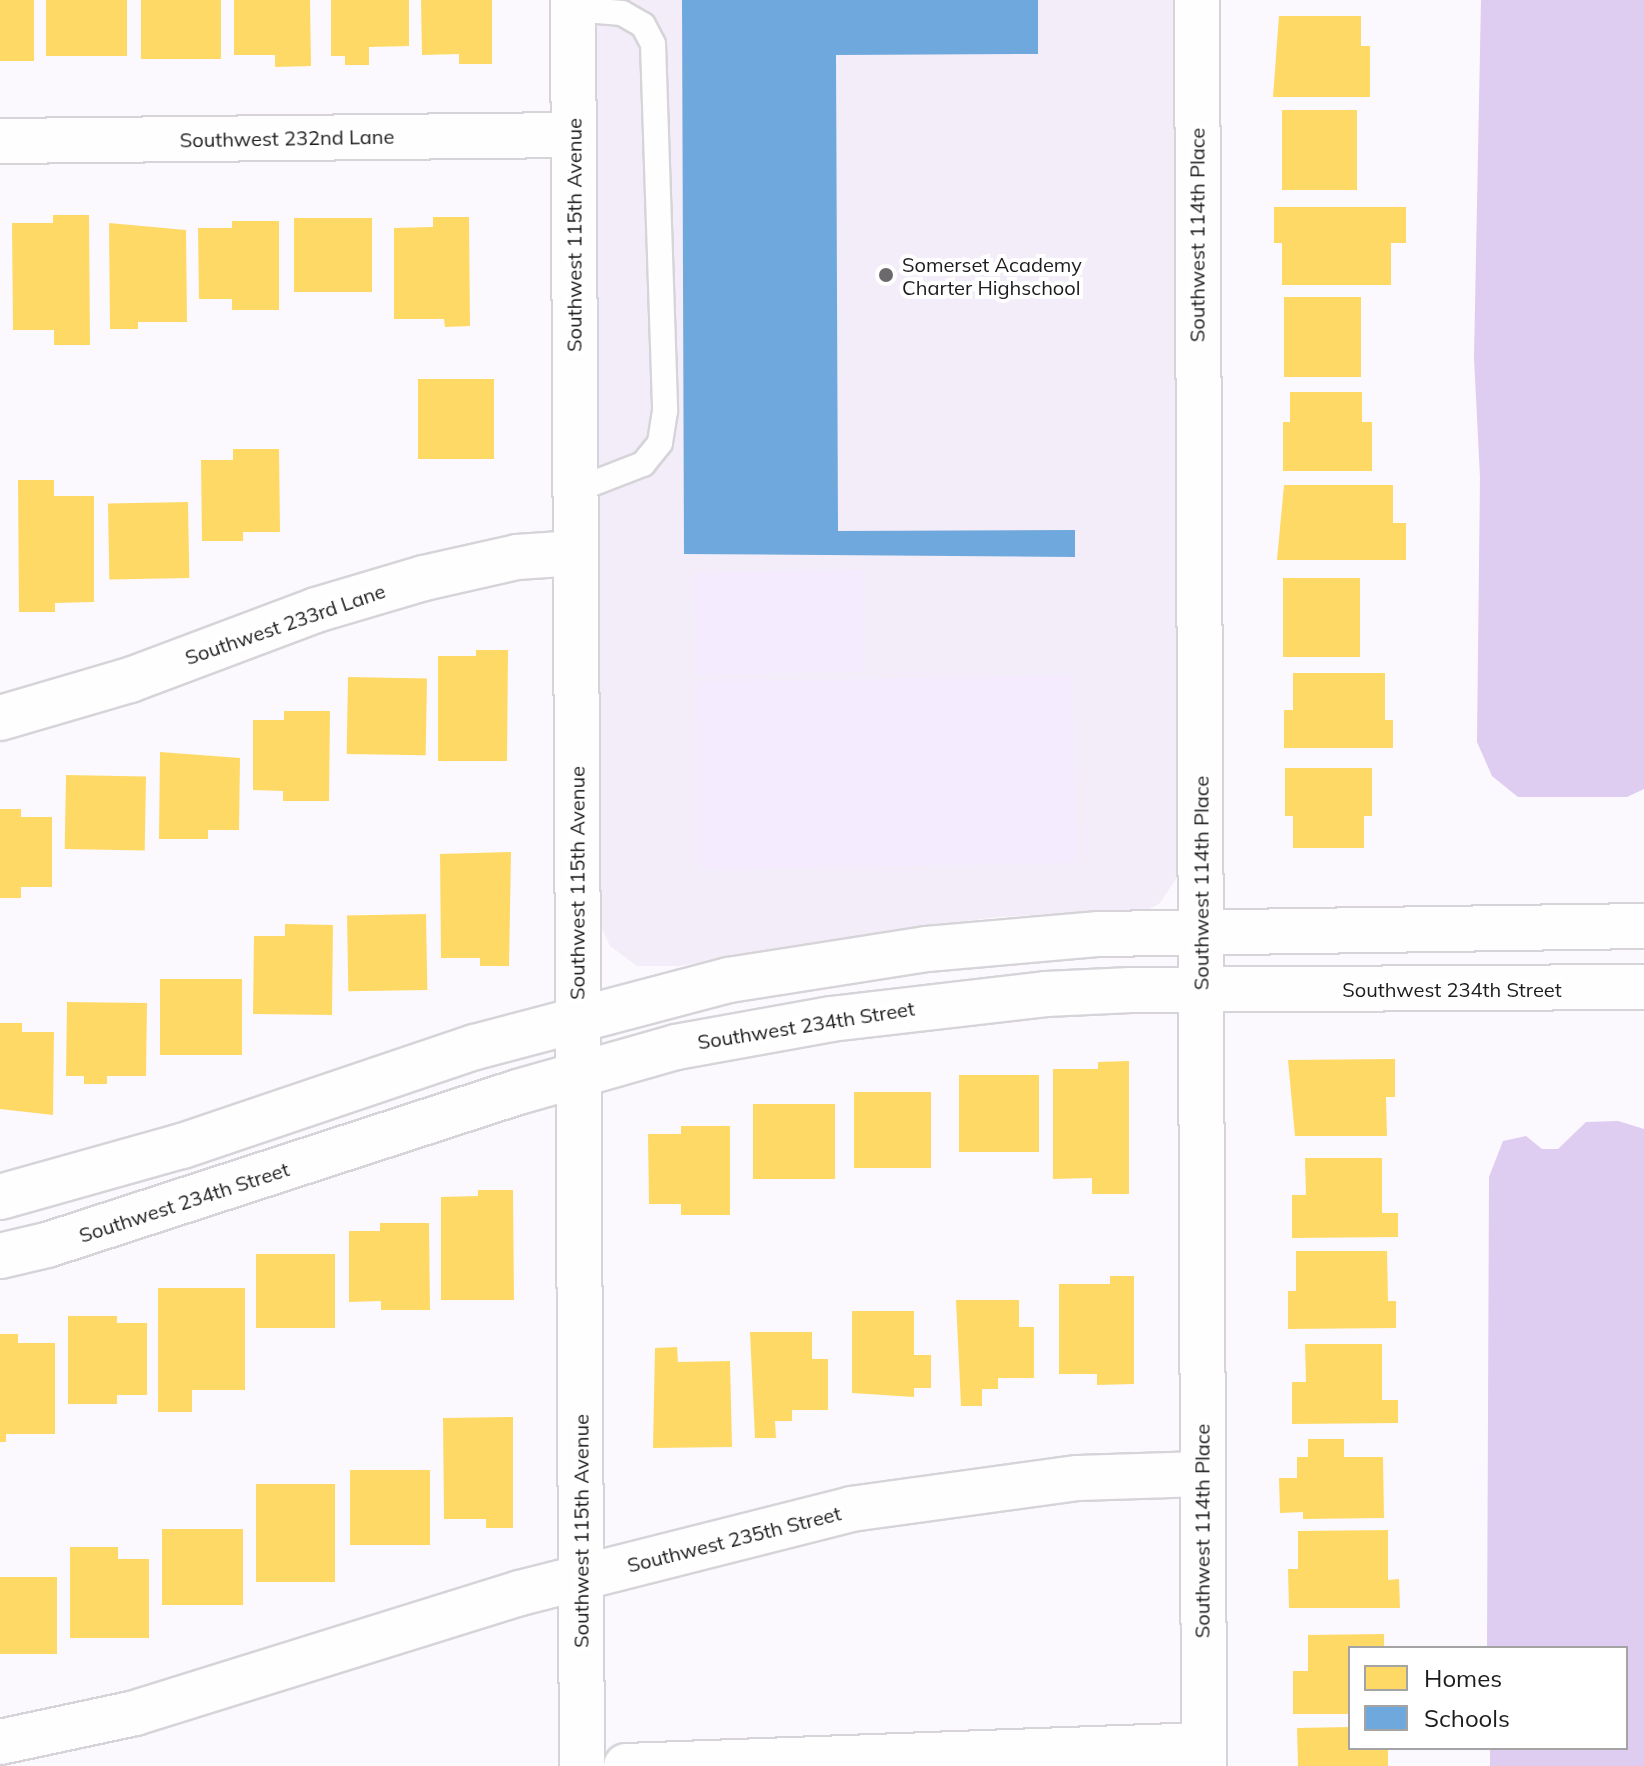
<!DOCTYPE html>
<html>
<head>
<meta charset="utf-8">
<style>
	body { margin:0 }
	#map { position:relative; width:1644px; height:1766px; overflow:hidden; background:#fbf9fd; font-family:Mulish,sans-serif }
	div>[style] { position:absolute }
	.built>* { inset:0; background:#f2edf8 }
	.green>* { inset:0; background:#f4ebfe; transform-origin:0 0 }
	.water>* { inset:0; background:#deccf1 }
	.homes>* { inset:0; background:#ffd966; transform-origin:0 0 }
	.schools>* { inset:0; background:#6fa8dc }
	.roads { filter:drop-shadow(2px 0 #d6d4d8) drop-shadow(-2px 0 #d6d4d8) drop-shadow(0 2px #d6d4d8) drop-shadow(0 -2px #d6d4d8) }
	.service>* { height:24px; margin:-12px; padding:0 12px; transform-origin:12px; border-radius:12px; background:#fefeff }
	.minor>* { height:44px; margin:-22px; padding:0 22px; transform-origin:22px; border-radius:22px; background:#fefeff }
	.dots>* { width:22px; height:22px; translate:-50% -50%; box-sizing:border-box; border:4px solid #fff; border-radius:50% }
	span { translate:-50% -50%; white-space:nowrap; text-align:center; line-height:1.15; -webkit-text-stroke:8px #fff; paint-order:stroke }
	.street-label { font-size:20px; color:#1d1b1e }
	.poi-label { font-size:20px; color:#1d1b1e }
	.left { translate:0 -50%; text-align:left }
	.legend { position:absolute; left:1348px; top:1646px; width:280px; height:104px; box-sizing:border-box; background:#fff; border:2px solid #a5a4a5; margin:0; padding:10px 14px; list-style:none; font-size:24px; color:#1d1b1e }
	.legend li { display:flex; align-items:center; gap:16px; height:40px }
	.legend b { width:40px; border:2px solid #a5a4a5 }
</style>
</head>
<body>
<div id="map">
	<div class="built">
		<div style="clip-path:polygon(593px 0,1176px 0,1181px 871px,1160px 903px,1149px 909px,998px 917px,895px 930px,679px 966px,637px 966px,610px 946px,599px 922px)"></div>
	</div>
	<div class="green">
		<div style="left:863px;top:570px;width:102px;height:168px;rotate:89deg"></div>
		<div style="left:1073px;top:675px;width:188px;height:377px;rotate:89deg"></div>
	</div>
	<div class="water">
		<div style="clip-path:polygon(1481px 0,1644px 0,1644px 789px,1627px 797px,1518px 797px,1492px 776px,1477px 742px,1480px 477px,1474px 358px)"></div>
		<div style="clip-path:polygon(1586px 1122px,1618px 1121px,1644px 1129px,1644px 1766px,1490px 1766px,1490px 1748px,1626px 1748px,1626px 1648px,1487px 1648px,1489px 1177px,1503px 1141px,1526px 1136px,1542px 1149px,1558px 1149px)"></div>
	</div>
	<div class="homes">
		<div style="left:0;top:0;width:34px;height:61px"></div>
		<div style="left:46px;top:0;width:81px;height:56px"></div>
		<div style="left:141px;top:0;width:80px;height:59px"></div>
		<div style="clip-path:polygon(234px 0,310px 0,311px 66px,275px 67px,275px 55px,234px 55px)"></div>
		<div style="clip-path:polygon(331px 0,409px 0,409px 46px,369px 47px,369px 65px,345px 65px,345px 56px,331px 56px)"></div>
		<div style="clip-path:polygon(421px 0,492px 0,492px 64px,459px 64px,459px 54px,422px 55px)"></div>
		<div style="clip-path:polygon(1279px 16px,1361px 16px,1361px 46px,1370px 46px,1370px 97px,1273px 97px)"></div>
		<div style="left:1282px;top:110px;width:75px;height:80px"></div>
		<div style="clip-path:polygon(1274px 207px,1406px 207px,1406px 243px,1391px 243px,1391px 285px,1282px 285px,1282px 243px,1274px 243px)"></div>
		<div style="clip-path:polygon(53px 215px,89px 215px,90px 345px,54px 345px,54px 330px,13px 330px,12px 223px,53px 223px)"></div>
		<div style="clip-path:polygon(433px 217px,469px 217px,470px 326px,445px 327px,444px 319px,394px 319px,394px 228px,433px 227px)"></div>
		<div style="left:372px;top:218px;width:74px;height:78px;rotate:90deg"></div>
		<div style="clip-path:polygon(232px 221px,279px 221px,279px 310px,232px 310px,232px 299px,199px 299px,198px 228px,232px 228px)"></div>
		<div style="clip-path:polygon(109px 223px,186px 230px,187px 322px,138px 322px,138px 329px,110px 329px)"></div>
		<div style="left:1284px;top:297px;width:77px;height:80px"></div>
		<div style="left:418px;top:379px;width:76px;height:80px"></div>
		<div style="clip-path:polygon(1290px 392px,1362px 392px,1362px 422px,1372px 422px,1372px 471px,1283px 471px,1283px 422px,1290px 422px)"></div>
		<div style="clip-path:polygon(233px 449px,279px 449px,280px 532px,243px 532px,243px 541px,202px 541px,201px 460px,233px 460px)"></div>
		<div style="clip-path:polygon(18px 480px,54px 480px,54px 496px,94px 496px,94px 602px,55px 603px,55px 612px,19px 612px)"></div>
		<div style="clip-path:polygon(1284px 485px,1393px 485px,1393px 523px,1406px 523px,1406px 560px,1277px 560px)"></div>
		<div style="left:188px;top:502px;width:76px;height:80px;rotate:89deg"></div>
		<div style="left:1283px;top:578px;width:77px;height:79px"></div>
		<div style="clip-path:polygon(476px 650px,508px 650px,507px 761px,438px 761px,438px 656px,476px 656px)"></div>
		<div style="clip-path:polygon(1293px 673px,1385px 673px,1385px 720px,1393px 720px,1393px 748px,1284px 748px,1284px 710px,1293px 710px)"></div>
		<div style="left:348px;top:677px;width:79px;height:77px;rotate:1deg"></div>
		<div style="clip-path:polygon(284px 711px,330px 711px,329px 801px,283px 801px,283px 791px,253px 790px,253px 720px,284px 720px)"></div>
		<div style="clip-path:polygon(160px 752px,240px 758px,239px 830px,208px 830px,208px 839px,159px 839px)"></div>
		<div style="clip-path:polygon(1285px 768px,1372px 768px,1372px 816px,1364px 816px,1364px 848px,1293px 848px,1293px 816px,1285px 816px)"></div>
		<div style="left:66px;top:775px;width:80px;height:74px;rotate:1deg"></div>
		<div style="clip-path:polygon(0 809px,21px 809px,21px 817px,52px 817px,52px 887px,21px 887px,21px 898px,0 898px)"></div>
		<div style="clip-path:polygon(511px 852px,509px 966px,480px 966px,480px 958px,441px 958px,440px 854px)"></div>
		<div style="left:426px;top:914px;width:76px;height:79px;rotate:89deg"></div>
		<div style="clip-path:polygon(285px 924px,333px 925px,332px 1015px,253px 1014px,254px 936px,285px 936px)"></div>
		<div style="left:160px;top:979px;width:82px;height:76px"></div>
		<div style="clip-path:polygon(67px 1002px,147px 1003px,146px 1076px,107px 1076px,107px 1084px,84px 1084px,84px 1076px,66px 1076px)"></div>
		<div style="clip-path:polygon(0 1023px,22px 1023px,22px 1032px,54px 1032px,53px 1115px,0 1109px)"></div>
		<div style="clip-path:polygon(1395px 1059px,1395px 1097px,1386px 1097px,1387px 1136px,1295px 1136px,1288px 1060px)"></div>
		<div style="clip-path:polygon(1129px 1061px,1129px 1194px,1092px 1194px,1092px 1178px,1053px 1179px,1053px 1069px,1098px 1069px,1098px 1062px)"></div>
		<div style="left:959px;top:1075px;width:80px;height:77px"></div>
		<div style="left:854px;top:1092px;width:77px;height:76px"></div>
		<div style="left:753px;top:1104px;width:82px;height:75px"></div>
		<div style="clip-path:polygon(681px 1126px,730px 1126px,730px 1215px,681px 1215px,681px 1204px,649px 1204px,648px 1134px,681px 1134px)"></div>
		<div style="clip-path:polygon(1305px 1158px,1382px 1158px,1382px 1213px,1398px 1213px,1398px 1237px,1292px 1238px,1292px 1195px,1306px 1195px)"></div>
		<div style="clip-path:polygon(478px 1190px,513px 1190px,514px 1300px,441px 1300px,441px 1197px,478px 1196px)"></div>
		<div style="clip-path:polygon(380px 1223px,429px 1223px,430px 1310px,381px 1310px,381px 1301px,349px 1302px,349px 1231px,380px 1231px)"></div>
		<div style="clip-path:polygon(1296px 1251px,1387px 1251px,1388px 1301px,1396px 1301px,1396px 1328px,1288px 1329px,1288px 1291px,1296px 1291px)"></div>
		<div style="left:256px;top:1254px;width:79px;height:74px"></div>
		<div style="clip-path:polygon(1110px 1276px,1134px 1276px,1134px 1384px,1097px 1385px,1097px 1374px,1059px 1374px,1059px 1284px,1110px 1284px)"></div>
		<div style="clip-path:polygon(158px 1288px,245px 1288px,245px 1390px,192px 1390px,192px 1412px,158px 1412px)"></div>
		<div style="clip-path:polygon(956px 1300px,1019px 1300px,1019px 1327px,1034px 1327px,1034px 1378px,998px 1378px,998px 1389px,982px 1389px,982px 1406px,961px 1406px)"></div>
		<div style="clip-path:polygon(852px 1311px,914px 1311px,914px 1355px,931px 1355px,931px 1388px,914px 1388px,914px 1397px,852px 1393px)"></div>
		<div style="clip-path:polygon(68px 1316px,117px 1316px,117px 1323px,147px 1323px,147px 1395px,117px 1395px,117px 1404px,68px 1404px)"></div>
		<div style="clip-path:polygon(750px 1332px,812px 1332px,812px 1359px,828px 1359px,828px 1410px,792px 1410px,792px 1421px,775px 1421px,776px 1438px,755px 1438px)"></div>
		<div style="clip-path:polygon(0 1334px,18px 1334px,18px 1343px,55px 1343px,55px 1434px,6px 1434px,6px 1442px,0 1442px)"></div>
		<div style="clip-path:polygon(1305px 1344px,1382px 1344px,1382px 1400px,1398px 1400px,1398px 1423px,1292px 1424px,1292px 1382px,1306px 1382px)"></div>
		<div style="clip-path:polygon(677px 1347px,678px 1362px,730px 1361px,732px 1447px,653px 1448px,655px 1348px)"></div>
		<div style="clip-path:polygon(513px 1417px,513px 1528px,486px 1528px,486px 1519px,444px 1519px,443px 1418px)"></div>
		<div style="clip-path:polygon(1308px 1439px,1344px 1439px,1344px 1457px,1383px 1457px,1384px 1518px,1303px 1519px,1303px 1512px,1280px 1513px,1279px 1478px,1297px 1478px,1297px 1457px,1308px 1457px)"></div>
		<div style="left:350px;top:1470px;width:80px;height:75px"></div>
		<div style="left:256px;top:1484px;width:79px;height:98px"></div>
		<div style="left:162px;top:1529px;width:81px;height:76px"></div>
		<div style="clip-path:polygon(1388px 1530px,1388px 1580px,1399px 1579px,1400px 1608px,1289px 1608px,1288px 1569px,1298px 1569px,1298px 1531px)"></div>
		<div style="clip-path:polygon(70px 1547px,118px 1547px,118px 1559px,149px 1559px,149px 1638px,70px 1638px)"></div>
		<div style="left:0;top:1577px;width:57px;height:77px"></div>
		<div style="clip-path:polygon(1384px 1634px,1384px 1648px,1350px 1648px,1350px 1714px,1293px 1714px,1293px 1671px,1308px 1671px,1308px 1635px)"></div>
		<div style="clip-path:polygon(1350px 1727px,1350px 1748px,1388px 1748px,1388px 1766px,1298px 1766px,1297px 1728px)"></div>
	</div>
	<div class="schools">
		<div style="clip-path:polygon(682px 0,1038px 0,1038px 54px,836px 55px,838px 531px,1075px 530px,1075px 557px,684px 554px)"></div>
	</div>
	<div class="roads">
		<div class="service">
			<div style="left:573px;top:9px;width:49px;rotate:4.7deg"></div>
			<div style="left:622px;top:13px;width:24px;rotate:30deg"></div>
			<div style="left:643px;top:25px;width:21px;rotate:62deg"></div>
			<div style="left:653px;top:44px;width:367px;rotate:88.1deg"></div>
			<div style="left:665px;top:411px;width:32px;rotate:99deg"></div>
			<div style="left:660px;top:443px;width:27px;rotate:129deg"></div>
			<div style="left:643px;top:464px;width:72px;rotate:158.8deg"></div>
		</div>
		<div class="minor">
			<div style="left:573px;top:0;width:1766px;rotate:89.71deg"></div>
			<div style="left:1197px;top:0;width:1766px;rotate:89.77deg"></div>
			<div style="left:0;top:141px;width:574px;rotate:-0.6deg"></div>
			<div style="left:0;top:718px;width:135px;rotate:-16.3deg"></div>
			<div style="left:130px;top:680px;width:199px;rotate:-20.6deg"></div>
			<div style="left:316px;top:610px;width:113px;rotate:-16.5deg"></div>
			<div style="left:424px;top:578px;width:95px;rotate:-12.7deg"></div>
			<div style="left:517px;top:557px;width:59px;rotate:-3.9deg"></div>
			<div style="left:0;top:1197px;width:189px;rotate:-15.7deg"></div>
			<div style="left:182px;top:1146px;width:309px;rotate:-18.7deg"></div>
			<div style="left:475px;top:1047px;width:263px;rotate:-14.8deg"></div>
			<div style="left:729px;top:980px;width:200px;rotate:-8.9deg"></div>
			<div style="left:927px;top:949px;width:173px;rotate:-5deg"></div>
			<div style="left:1099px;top:934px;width:545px;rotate:-0.84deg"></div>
			<div style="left:0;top:1256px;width:48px;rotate:-13.2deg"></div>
			<div style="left:47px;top:1245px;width:495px;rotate:-18deg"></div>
			<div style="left:518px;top:1092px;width:164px;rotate:-15.9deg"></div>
			<div style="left:676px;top:1047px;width:158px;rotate:-10.2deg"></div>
			<div style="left:831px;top:1019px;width:216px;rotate:-6.6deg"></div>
			<div style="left:1046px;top:994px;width:85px;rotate:-2.7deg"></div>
			<div style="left:1131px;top:990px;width:513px;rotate:-0.34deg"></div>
			<div style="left:0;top:1742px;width:138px;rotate:-12.1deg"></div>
			<div style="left:135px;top:1713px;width:403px;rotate:-17.3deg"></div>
			<div style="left:520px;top:1593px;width:341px;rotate:-14.2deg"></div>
			<div style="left:851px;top:1509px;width:229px;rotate:-7.8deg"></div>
			<div style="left:1078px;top:1478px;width:124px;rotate:-1.8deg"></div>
			<div style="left:626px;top:1766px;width:577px;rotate:-2.08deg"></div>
		</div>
	</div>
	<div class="dots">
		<div style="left:886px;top:275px;background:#6b696c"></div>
	</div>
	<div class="street-label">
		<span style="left:287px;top:138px;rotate:-1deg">Southwest 232nd Lane</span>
		<span style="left:574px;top:235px;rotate:-90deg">Southwest 115th Avenue</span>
		<span style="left:1197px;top:235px;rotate:-90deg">Southwest 114th Place</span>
		<span style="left:285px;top:624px;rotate:-19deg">Southwest 233rd Lane</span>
		<span style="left:577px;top:883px;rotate:-90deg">Southwest 115th Avenue</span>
		<span style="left:1201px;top:883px;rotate:-90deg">Southwest 114th Place</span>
		<span style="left:1452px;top:989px">Southwest 234th Street</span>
		<span style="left:806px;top:1025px;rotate:-9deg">Southwest 234th Street</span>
		<span style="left:184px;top:1202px;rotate:-18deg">Southwest 234th Street</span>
		<span style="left:581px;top:1531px;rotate:-90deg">Southwest 115th Avenue</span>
		<span style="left:1202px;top:1531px;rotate:-90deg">Southwest 114th Place</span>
		<span style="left:734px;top:1539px;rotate:-14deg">Southwest 235th Street</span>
	</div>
	<div class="poi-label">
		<span class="left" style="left:902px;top:276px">Somerset Academy<br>Charter Highschool</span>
	</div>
	<ul class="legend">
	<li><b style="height:22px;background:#ffd966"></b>Homes</li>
	<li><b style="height:22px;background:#6fa8dc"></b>Schools</li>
	</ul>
</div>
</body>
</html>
